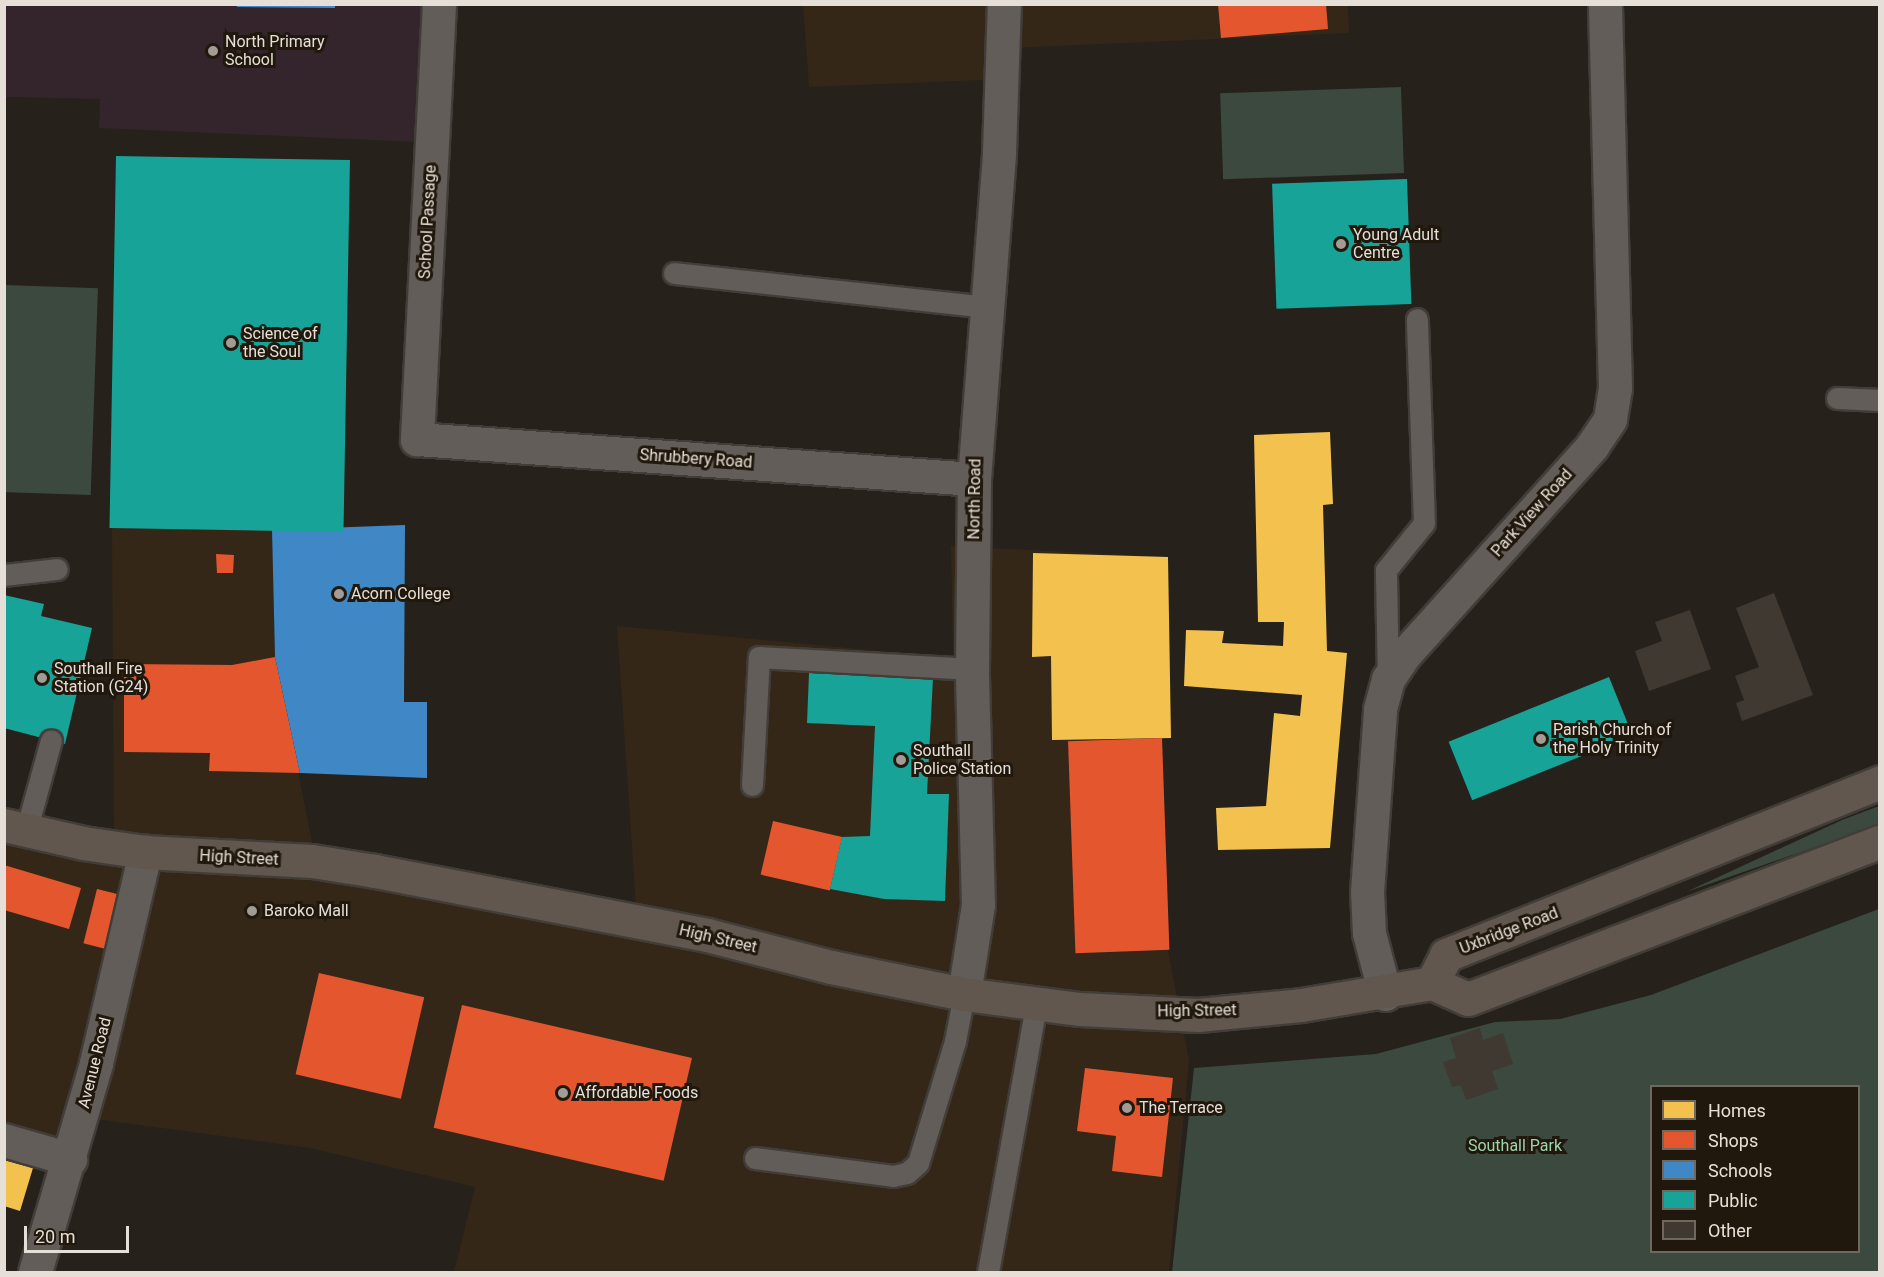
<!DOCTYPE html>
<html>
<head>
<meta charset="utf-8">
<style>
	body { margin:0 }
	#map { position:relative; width:1884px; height:1277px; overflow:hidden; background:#26211b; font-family:Roboto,sans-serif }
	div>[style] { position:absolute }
	.built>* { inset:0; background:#342718 }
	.education>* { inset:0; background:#34242b }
	.green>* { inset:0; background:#3b493e; transform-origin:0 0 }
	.homes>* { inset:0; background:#f2c14e }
	.shops>* { inset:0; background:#e4572e; transform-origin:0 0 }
	.schools>* { inset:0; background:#3f88c5 }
	.public>* { inset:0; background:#17a398; transform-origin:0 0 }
	.building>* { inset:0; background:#3f3932 }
	.roads { filter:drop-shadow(2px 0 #423d39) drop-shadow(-2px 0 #423d39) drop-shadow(0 2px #423d39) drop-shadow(0 -2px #423d39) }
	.service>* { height:21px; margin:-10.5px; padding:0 10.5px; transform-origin:10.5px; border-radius:10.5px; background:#625d58 }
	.minor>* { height:33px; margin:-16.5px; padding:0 16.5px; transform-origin:16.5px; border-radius:16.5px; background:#625d58 }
	.primary>* { height:33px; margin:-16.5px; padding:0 16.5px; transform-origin:16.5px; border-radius:16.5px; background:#61574e }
	.dots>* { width:16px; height:16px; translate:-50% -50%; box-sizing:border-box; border:3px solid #21180d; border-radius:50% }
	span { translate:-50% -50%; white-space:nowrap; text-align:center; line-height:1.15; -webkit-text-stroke:6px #21180d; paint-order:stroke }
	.poi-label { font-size:16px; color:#e5dfd7 }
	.left { translate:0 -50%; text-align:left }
	.street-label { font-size:16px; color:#e5dfd7 }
	.park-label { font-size:16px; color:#9dd4ae }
	.frame { position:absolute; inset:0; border:6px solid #e5dfd7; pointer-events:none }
	.legend { position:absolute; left:1650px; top:1085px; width:210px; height:168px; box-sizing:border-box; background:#21180d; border:2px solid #6f685e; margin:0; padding:8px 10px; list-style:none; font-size:18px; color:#e5dfd7 }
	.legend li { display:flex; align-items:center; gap:12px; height:30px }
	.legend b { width:30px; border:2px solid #6f685e }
	.scale { position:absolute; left:24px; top:1226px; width:105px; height:27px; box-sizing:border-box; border:3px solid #e5dfd7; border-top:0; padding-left:8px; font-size:18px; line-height:21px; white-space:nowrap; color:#e5dfd7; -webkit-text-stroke:4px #21180d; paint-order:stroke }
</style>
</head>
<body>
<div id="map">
	<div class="built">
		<div style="clip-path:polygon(803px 5px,1348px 5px,1349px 33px,1013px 48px,1007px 79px,809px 87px)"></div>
		<div style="clip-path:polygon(112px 528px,272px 530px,275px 657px,314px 852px,636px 907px,617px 626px,953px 658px,951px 546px,1168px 557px,1171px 738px,1162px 739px,1168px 950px,1189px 1061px,1169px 1272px,454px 1272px,475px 1187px,310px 1148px,81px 1117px,70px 1159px,5px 1140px,4px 811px,114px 842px)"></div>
	</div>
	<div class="education">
		<div style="clip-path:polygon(5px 5px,424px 5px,417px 142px,99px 128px,100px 99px,5px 97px)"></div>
	</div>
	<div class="green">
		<div style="left:1401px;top:87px;width:86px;height:181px;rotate:88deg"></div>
		<div style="left:5px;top:285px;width:93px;height:207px;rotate:2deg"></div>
		<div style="clip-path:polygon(1879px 806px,1879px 825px,1686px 892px,1842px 820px)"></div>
		<div style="clip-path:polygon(evenodd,1879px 909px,1879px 1272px,1172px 1272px,1194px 1068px,1376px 1054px,1495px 1022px,1560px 1019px,1651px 995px,1879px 909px,1652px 1086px,1858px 1086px,1858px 1252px,1652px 1252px,1652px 1086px)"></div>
	</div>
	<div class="homes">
		<div style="clip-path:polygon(1330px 432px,1333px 504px,1323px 505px,1327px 651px,1347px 653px,1330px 848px,1218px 850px,1216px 808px,1266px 806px,1274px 713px,1300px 716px,1302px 695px,1184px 686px,1186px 630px,1224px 631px,1222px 643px,1283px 646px,1284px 622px,1258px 622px,1254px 435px)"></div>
		<div style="clip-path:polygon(1033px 553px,1168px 557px,1171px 738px,1052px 740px,1051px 656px,1032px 657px)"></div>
		<div style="clip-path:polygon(4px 1160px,33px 1168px,20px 1211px,4px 1206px)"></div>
	</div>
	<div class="shops">
		<div style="clip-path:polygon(1218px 4px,1326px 4px,1328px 29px,1221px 38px)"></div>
		<div style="clip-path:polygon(216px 554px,234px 555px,233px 573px,217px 573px)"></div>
		<div style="clip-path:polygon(275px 657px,300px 773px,209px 771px,210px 753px,124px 752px,124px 664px,232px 665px)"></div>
		<div style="left:1162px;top:738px;width:212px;height:94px;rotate:88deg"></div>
		<div style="left:773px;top:821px;width:71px;height:55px;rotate:13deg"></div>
		<div style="clip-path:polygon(4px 865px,81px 888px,69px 929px,4px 910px)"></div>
		<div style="left:97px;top:889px;width:25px;height:56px;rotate:14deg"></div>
		<div style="left:319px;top:973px;width:108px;height:104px;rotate:13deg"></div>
		<div style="left:462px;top:1005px;width:236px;height:126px;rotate:13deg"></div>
		<div style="clip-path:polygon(1085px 1068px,1173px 1078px,1162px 1177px,1112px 1171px,1116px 1136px,1077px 1131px)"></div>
	</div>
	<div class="schools">
		<div style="clip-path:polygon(237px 4px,335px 4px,335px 8px,237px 7px)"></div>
		<div style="clip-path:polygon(405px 525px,404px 702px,427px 702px,427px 778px,300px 773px,275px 657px,272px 530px)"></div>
	</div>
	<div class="public">
		<div style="left:116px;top:156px;width:234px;height:372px;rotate:1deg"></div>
		<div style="left:1407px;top:179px;width:125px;height:135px;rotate:88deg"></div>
		<div style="clip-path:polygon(4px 595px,44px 604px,41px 616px,92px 628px,65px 744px,4px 728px)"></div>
		<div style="clip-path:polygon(809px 673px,933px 678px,927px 794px,949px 794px,945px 901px,884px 899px,830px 889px,842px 837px,870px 836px,875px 726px,807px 723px)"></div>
		<div style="left:1609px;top:677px;width:63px;height:173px;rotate:68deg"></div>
	</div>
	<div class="building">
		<div style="clip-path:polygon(1774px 593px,1813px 695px,1742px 721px,1736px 703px,1744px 700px,1735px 676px,1759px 667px,1736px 608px)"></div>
		<div style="clip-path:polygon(1690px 610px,1711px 669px,1649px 691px,1635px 651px,1662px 641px,1655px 622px)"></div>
		<div style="clip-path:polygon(1480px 1028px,1483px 1040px,1503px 1033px,1513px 1064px,1492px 1071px,1498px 1089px,1466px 1100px,1461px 1085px,1452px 1087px,1443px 1062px,1456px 1058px,1450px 1038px)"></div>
	</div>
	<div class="roads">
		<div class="service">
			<div style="left:674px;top:273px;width:314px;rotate:6.2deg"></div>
			<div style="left:1837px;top:398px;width:43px;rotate:2.7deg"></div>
			<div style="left:4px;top:575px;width:53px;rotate:-6.5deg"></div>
			<div style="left:1388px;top:679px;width:109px;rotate:-91.1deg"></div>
			<div style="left:1386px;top:570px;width:60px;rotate:-51deg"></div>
			<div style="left:1424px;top:523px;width:204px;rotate:-92deg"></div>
			<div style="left:752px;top:785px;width:128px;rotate:-86.9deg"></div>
			<div style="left:759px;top:657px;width:213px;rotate:3.2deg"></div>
			<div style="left:26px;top:831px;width:94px;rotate:-74.6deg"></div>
			<div style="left:755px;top:1158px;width:139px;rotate:7.4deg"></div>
			<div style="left:893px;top:1176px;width:14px;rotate:-12deg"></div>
			<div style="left:907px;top:1173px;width:15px;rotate:-42deg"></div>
			<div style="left:918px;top:1163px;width:127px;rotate:-73.1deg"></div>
			<div style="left:955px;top:1041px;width:48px;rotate:-79.2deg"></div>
			<div style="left:988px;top:1272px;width:272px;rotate:-79.8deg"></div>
		</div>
		<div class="minor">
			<div style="left:439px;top:4px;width:436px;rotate:92.9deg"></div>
			<div style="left:417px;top:439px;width:558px;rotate:4.11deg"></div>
			<div style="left:964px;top:994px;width:90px;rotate:-81.1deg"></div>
			<div style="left:978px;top:905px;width:236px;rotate:-91.5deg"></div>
			<div style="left:972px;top:669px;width:190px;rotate:-89.4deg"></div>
			<div style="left:974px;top:479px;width:328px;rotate:-85.6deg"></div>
			<div style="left:999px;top:152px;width:148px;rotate:-88.1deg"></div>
			<div style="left:1385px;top:994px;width:63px;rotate:-104.7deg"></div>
			<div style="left:1369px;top:933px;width:41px;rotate:-92.8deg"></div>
			<div style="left:1367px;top:892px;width:183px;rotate:-85.9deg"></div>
			<div style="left:1380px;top:709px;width:31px;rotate:-75deg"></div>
			<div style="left:1388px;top:679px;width:30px;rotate:-56deg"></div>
			<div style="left:1405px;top:654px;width:280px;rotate:-48deg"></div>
			<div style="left:1592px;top:446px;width:32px;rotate:-56deg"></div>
			<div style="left:1610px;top:419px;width:31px;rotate:-81deg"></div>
			<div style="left:1615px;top:388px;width:384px;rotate:-91.5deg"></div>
			<div style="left:4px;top:1140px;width:69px;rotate:16.1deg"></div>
			<div style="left:35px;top:1272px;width:218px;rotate:-73.7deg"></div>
			<div style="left:96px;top:1063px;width:217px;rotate:-76.9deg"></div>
		</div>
		<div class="primary">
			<div style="left:4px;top:825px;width:81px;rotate:12.8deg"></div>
			<div style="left:83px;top:843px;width:63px;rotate:8.3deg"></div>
			<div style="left:145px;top:852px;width:167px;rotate:3.1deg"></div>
			<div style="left:312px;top:861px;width:64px;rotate:9deg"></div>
			<div style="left:375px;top:871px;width:338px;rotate:10.9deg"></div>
			<div style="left:707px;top:935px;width:128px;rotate:14.5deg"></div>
			<div style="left:831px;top:967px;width:136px;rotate:11.5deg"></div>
			<div style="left:964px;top:994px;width:117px;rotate:7.4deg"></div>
			<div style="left:1080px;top:1009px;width:118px;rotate:2.9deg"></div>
			<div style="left:1198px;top:1015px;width:103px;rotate:-5.5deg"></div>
			<div style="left:1301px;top:1005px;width:133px;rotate:-9.5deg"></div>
			<div style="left:1432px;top:983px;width:31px;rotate:-63deg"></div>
			<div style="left:1446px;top:955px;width:467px;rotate:-21.7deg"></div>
			<div style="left:1432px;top:983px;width:39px;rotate:24deg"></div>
			<div style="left:1468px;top:999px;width:441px;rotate:-20.9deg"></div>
		</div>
	</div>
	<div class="dots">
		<div style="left:213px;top:51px;background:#a29c95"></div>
		<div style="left:1341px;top:244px;background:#a29c95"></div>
		<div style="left:231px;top:343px;background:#a29c95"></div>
		<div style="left:339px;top:594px;background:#a29c95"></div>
		<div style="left:42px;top:678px;background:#a29c95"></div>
		<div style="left:1541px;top:739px;background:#a29c95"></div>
		<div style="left:901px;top:760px;background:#a29c95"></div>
		<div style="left:252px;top:911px;background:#a29c95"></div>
		<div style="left:563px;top:1093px;background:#a29c95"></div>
		<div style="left:1127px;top:1108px;background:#a29c95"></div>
	</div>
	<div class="poi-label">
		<span class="left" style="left:225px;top:51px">North Primary<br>School</span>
		<span class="left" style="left:1353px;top:244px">Young Adult<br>Centre</span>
		<span class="left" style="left:243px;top:343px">Science of<br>the Soul</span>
		<span class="left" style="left:351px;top:594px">Acorn College</span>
		<span class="left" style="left:54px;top:678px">Southall Fire<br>Station (G24)</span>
		<span class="left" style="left:1553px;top:739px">Parish Church of<br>the Holy Trinity</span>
		<span class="left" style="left:913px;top:760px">Southall<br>Police Station</span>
		<span class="left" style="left:264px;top:911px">Baroko Mall</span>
		<span class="left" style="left:575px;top:1093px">Affordable Foods</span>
		<span class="left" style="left:1139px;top:1108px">The Terrace</span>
	</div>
	<div class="street-label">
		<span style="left:428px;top:222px;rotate:-87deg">School Passage</span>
		<span style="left:696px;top:459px;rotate:4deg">Shrubbery Road</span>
		<span style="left:975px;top:499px;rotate:-89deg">North Road</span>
		<span style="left:1532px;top:513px;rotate:-48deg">Park View Road</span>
		<span style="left:239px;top:858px;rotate:3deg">High Street</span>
		<span style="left:1509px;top:931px;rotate:-21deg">Uxbridge Road</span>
		<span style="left:718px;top:939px;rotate:13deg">High Street</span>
		<span style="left:1197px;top:1011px;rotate:-1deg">High Street</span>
		<span style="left:95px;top:1063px;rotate:-76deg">Avenue Road</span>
	</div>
	<div class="park-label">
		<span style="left:1515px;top:1146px">Southall Park</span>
	</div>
	<div class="frame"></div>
	<ul class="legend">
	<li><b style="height:16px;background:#f2c14e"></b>Homes</li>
	<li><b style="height:16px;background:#e4572e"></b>Shops</li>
	<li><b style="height:16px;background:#3f88c5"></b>Schools</li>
	<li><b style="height:16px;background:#17a398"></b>Public</li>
	<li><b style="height:16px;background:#3f3932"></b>Other</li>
	</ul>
	<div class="scale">20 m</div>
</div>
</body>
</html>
